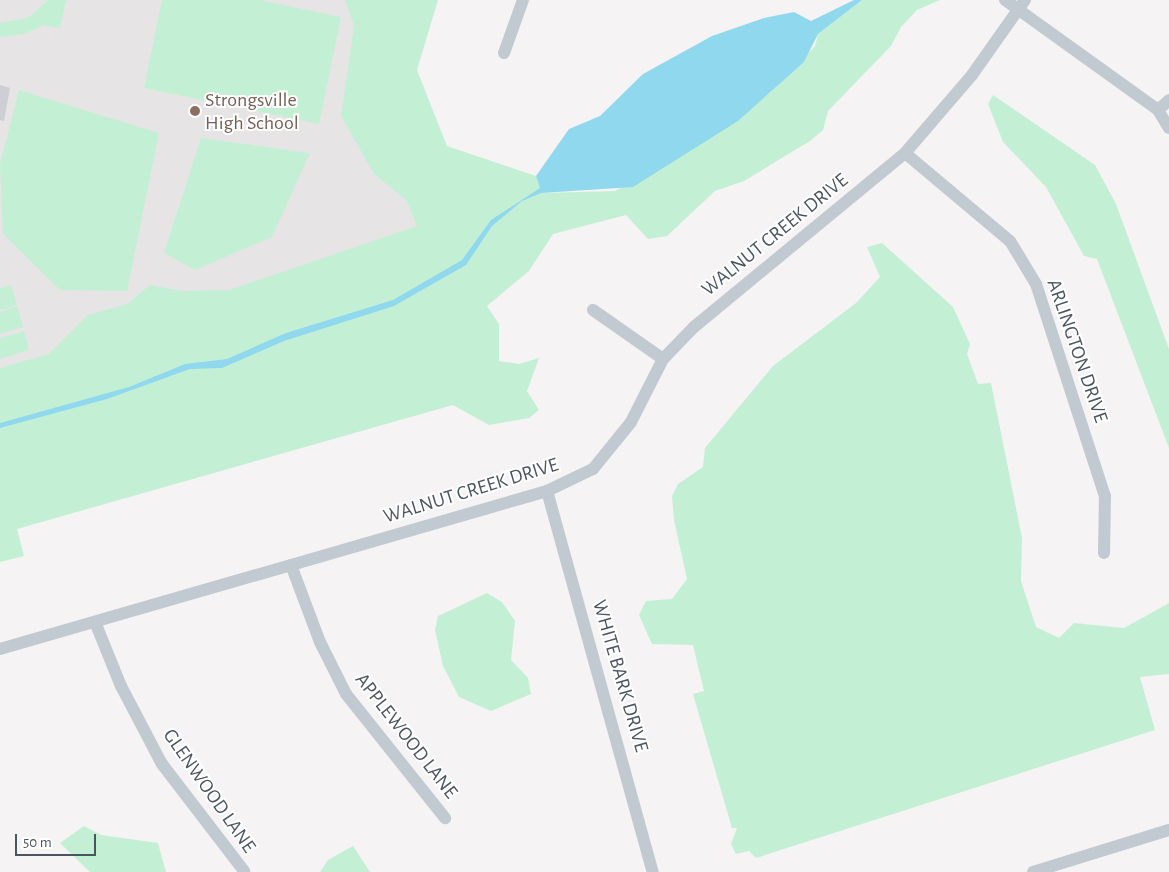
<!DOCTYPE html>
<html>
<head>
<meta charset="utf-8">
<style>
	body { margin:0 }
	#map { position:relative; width:1169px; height:872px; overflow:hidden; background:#f5f3f3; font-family:"Alegreya Sans",sans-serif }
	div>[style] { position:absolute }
	.education>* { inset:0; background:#e6e4e5 }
	.green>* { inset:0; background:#c3f0d5 }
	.water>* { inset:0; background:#90d8ed }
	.building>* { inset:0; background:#cdcfd5 }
	.street>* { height:12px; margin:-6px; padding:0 6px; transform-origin:6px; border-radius:6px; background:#c1c9d1 }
	.dots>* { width:14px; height:14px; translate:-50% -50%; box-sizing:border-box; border:2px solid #fff; border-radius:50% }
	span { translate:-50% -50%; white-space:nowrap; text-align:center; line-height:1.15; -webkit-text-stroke:4px #fff; paint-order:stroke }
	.education-label { font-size:20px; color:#785e54 }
	.left { translate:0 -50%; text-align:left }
	.street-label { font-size:20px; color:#4a5560 }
	.scale { position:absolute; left:15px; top:834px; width:81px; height:22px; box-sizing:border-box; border:2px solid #4a5560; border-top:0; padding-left:6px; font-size:15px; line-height:18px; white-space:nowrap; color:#4a5560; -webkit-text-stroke:4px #fff; paint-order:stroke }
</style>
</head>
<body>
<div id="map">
	<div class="education">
		<div style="clip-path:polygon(0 0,356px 0,455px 313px,0 441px)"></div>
	</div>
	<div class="green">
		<div style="clip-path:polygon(48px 0,66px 0,60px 28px,44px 25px,24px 34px,0 37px,0 23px,28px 18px)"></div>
		<div style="clip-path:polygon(162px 0,260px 0,341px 17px,319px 124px,144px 88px)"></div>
		<div style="clip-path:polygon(345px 0,438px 0,417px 70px,447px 146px,536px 176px,542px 193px,615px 191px,709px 138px,771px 92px,815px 46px,818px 34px,862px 0,940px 0,917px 10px,901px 27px,891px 46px,828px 111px,823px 130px,810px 141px,744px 181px,715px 191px,667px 236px,648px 239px,626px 215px,553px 234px,529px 271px,487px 306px,499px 324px,499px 361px,519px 364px,539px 358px,527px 391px,539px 410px,529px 418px,489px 425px,453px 405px,17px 529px,24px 556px,0 562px,0 368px,49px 354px,88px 315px,127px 304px,150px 285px,182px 291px,229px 290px,417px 226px,407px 201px,374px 174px,341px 116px,354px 26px)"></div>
		<div style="clip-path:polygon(19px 90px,159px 133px,127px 291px,60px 290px,3px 234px,0 164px)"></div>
		<div style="clip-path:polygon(993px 95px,1095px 165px,1116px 204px,1169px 349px,1169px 448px,1097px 259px,1084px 256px,1046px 187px,1003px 142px,988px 104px)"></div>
		<div style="clip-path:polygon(201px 138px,310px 153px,272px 237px,195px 270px,164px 253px)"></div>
		<div style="clip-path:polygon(882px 243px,953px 307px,970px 344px,967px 354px,978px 384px,991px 383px,1022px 538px,1021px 581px,1036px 627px,1059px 638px,1074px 623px,1124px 628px,1169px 603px,1169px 674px,1140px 677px,1155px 730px,756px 858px,749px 851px,736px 854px,731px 844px,737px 828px,732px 828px,693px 694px,704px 691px,693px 645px,652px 644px,639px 615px,646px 601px,672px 599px,687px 579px,674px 520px,672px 496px,678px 484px,703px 467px,705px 448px,773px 366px,856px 303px,880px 277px,867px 247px)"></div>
		<div style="clip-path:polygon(11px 285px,17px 305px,0 310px,0 288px)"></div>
		<div style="clip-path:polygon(17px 306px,23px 327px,0 334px,0 312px)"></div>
		<div style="clip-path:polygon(24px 331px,29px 350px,0 359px,0 338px)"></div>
		<div style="clip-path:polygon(487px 593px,502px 602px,515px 621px,511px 660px,528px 678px,531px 694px,491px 711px,459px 697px,443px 666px,435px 630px,438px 616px)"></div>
		<div style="clip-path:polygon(84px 826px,101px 835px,158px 843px,166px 872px,90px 872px,60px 843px)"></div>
		<div style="clip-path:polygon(353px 846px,370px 872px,320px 872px,328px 860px)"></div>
	</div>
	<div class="water">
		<div style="clip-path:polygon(854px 0,862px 0,818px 34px,804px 62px,738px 121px,633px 187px,541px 193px,522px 201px,492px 226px,466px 265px,394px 306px,284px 341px,222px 368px,190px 369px,107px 399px,0 428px,0 423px,129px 387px,185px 364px,227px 359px,286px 333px,393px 300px,462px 260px,491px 220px,540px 188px,536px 176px,569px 129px,600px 116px,643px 74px,712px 36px,764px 18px,794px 12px,811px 21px)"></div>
	</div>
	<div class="building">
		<div style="clip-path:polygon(0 85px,10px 88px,4px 121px,0 120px)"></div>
	</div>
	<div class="street">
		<div style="left:1005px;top:0;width:188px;rotate:35.7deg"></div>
		<div style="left:1158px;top:110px;width:21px;rotate:59deg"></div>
		<div style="left:504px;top:53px;width:56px;rotate:-70.3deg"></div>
		<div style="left:1158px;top:110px;width:15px;rotate:-42deg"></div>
		<div style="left:905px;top:153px;width:137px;rotate:40deg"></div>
		<div style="left:1010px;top:241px;width:50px;rotate:58.8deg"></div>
		<div style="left:1036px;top:284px;width:223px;rotate:72deg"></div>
		<div style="left:1105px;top:496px;width:57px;rotate:91deg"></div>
		<div style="left:593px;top:310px;width:85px;rotate:35deg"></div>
		<div style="left:547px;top:491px;width:395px;rotate:74.5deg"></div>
		<div style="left:291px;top:565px;width:82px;rotate:69.4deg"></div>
		<div style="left:320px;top:642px;width:58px;rotate:63.4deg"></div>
		<div style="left:346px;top:694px;width:159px;rotate:51.4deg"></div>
		<div style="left:95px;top:622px;width:69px;rotate:67.9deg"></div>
		<div style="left:121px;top:686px;width:88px;rotate:62.3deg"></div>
		<div style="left:162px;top:764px;width:135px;rotate:52.5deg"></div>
		<div style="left:0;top:649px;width:569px;rotate:-16.11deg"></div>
		<div style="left:547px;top:491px;width:51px;rotate:-25.6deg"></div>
		<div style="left:593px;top:469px;width:60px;rotate:-51deg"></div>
		<div style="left:631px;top:422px;width:71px;rotate:-63.1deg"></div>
		<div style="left:663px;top:359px;width:45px;rotate:-45.9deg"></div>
		<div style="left:694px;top:327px;width:273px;rotate:-39.5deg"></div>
		<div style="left:905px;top:153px;width:103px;rotate:-49.3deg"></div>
		<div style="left:972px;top:75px;width:92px;rotate:-54.8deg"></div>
		<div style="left:1033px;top:872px;width:142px;rotate:-17.2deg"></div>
	</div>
	<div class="dots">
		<div style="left:195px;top:111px;background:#8d6e63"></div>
	</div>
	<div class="education-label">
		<span class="left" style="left:205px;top:112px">Strongsville<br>High School</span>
	</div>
	<div class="street-label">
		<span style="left:775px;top:235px;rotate:-39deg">WALNUT CREEK DRIVE</span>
		<span style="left:1077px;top:351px;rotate:71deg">ARLINGTON DRIVE</span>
		<span style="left:471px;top:491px;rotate:-17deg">WALNUT CREEK DRIVE</span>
		<span style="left:620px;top:676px;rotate:74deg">WHITE BARK DRIVE</span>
		<span style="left:406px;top:736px;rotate:52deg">APPLEWOOD LANE</span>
		<span style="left:209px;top:791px;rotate:55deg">GLENWOOD LANE</span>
	</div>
	<div class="scale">50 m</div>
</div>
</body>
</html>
